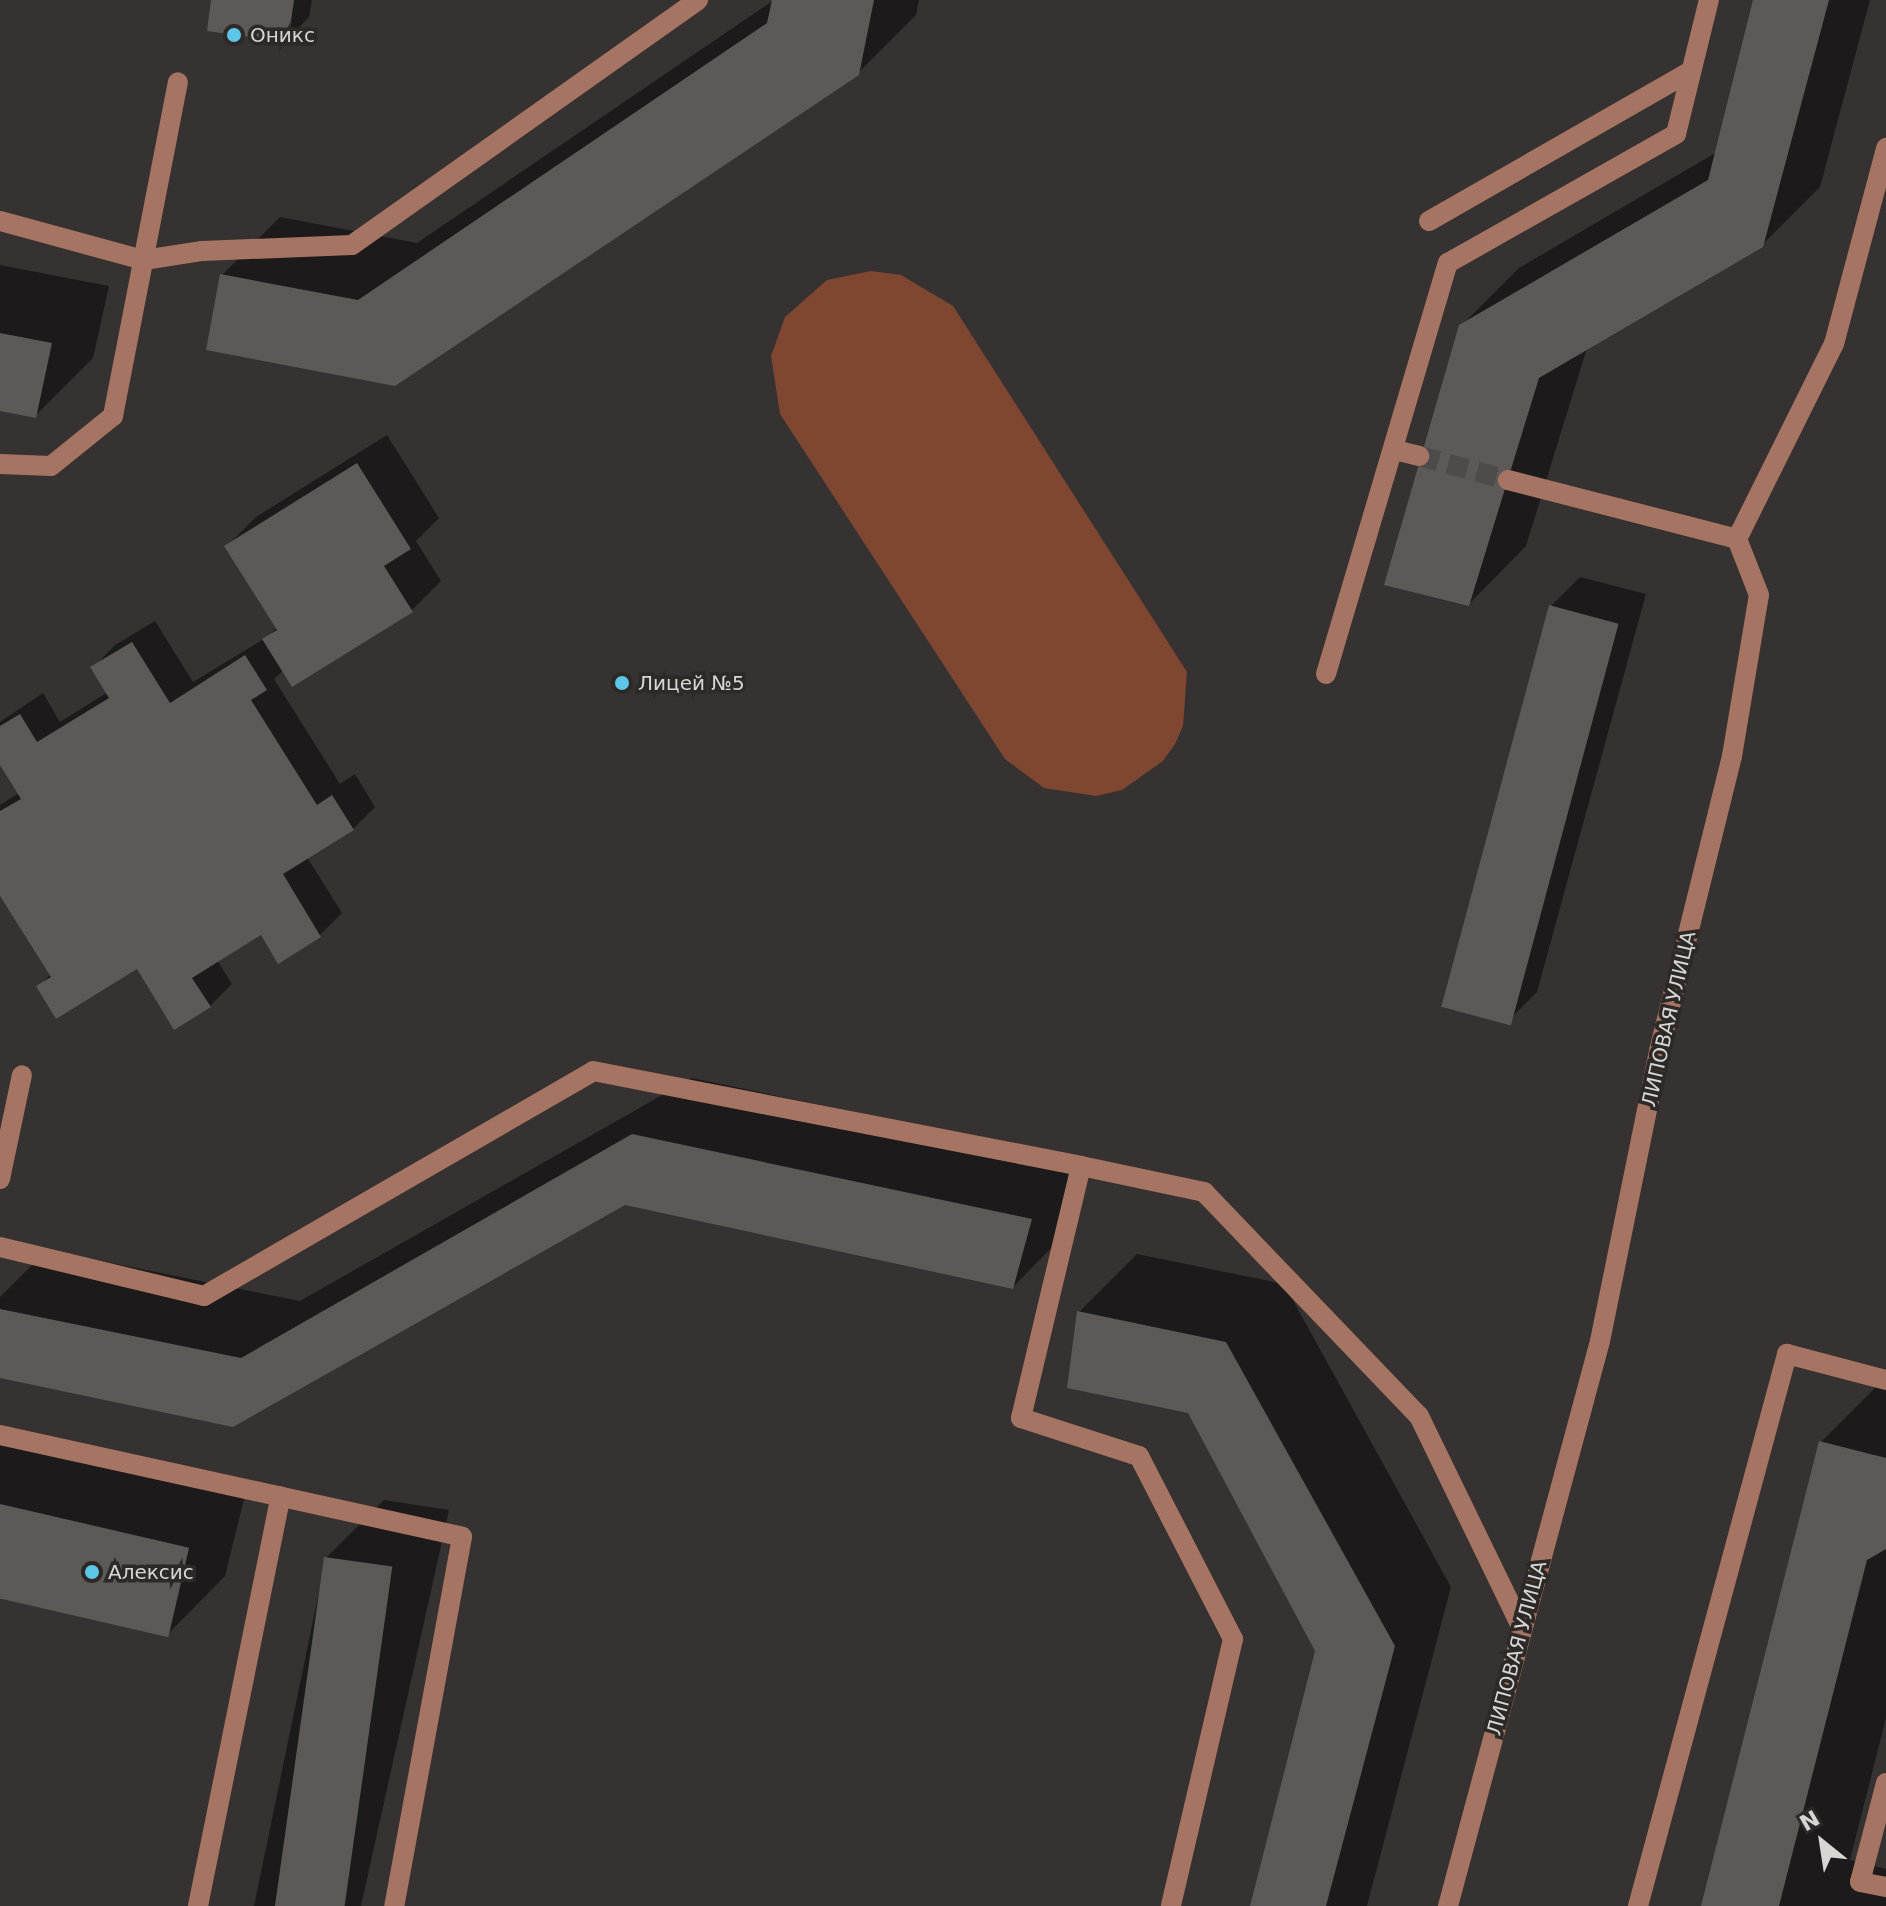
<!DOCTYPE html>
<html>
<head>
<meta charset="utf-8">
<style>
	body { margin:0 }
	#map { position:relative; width:1886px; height:1906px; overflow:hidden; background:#363231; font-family:"DejaVu Sans",sans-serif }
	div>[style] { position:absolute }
	.green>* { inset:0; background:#7f4732 }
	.shadow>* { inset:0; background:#0007 }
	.building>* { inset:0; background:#5d5957; transform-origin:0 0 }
	.minor-tunnel>* { height:20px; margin-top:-10px; transform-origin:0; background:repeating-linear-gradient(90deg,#4e4b4a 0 20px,transparent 0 30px) }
	.minor>* { height:20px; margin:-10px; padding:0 10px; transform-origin:10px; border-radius:10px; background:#a67462 }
	.dots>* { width:22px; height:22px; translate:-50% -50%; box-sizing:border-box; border:4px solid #2c2927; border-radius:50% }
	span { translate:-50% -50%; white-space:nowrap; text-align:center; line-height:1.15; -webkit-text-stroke:7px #2c2927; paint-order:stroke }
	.poi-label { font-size:20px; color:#d8d6d5 }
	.left { translate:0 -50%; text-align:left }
	.street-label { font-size:20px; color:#d8d6d5 }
	.north { position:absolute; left:1782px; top:1802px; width:80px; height:80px; -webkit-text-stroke:6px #2c2927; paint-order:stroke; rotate:330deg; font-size:22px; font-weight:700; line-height:32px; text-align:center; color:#d8d6d5 }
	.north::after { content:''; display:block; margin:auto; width:28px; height:36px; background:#d8d6d5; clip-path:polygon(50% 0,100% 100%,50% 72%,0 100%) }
</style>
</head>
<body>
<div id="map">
	<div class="green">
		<div style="clip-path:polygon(871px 271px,901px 275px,953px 306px,1187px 672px,1183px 726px,1175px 744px,1163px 761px,1122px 790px,1096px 796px,1044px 788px,1005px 759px,780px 414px,771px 356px,785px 317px,827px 280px)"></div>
	</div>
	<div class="shadow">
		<div style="clip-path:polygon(213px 0,312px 0,309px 17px,287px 40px)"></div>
		<div style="clip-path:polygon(919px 0,916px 15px,858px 73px,395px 384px,222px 275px,280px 217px,417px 243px,774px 0)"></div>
		<div style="clip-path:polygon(1755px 0,1870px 0,1820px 187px,1762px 245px,1587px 348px,1526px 546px,1469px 604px,1461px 326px,1519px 268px,1717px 152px)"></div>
		<div style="clip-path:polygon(0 265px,109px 286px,93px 358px,35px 416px,0 409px)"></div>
		<div style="clip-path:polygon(387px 435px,439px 518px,416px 541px,441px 581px,412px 610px,293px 684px,284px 670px,274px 679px,340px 784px,355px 774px,375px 807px,353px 829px,307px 857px,342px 913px,320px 935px,279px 961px,261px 933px,217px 960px,232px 984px,210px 1006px,137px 966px,38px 987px,51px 974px,0 892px,0 805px,19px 793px,0 761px,0 722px,43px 693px,60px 722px,108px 692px,93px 668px,115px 645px,155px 621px,193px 682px,269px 636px,277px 627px,226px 547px,256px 517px)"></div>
		<div style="clip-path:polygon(1580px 577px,1646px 594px,1537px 992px,1507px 1022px,1551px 606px)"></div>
		<div style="clip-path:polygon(692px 1078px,1088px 1161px,1070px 1229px,1013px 1287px,625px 1203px,233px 1425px,0 1376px,0 1297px,47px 1250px,300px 1301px)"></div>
		<div style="clip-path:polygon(1137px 1254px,1284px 1284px,1451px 1587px,1367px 1906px,1252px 1906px,1317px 1651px,1189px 1411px,1079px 1312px)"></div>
		<div style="clip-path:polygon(1886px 1377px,1886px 1718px,1850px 1860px,1886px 1869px,1886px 1906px,1703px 1906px,1821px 1442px)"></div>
		<div style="clip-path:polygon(0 1434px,246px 1491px,225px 1576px,168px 1634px,0 1594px)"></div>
		<div style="clip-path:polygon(384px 1500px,449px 1510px,361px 1906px,254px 1906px,326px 1558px)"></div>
	</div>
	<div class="building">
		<div style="clip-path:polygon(211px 0,294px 0,288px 42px,207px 31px)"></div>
		<div style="clip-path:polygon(772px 0,874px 0,859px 75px,395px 386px,206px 350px,220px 274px,358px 300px,767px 23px)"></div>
		<div style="clip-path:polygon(1753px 0,1829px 0,1763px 247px,1539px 378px,1469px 606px,1384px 585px,1459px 325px,1708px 180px)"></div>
		<div style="clip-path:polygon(0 333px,52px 343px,36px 418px,0 411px)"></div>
		<div style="clip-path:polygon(357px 463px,411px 549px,384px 566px,413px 612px,292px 687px,262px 639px,277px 630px,224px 546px)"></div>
		<div style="left:1549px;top:605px;width:72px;height:416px;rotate:15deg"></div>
		<div style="clip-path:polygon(132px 642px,170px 703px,245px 655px,267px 690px,251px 700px,317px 805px,332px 795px,354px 830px,283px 874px,321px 937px,278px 964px,261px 935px,192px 978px,211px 1007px,174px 1030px,137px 969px,56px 1019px,36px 986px,51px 977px,0 896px,0 811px,21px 799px,0 765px,0 726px,20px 714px,37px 742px,109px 698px,90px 667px)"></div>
		<div style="clip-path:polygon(632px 1134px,1032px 1219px,1013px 1289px,625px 1205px,233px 1427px,0 1378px,0 1309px,241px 1358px)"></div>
		<div style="clip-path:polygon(1077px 1311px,1226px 1342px,1395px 1646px,1326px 1906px,1250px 1906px,1315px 1651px,1188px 1413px,1067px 1388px)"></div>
		<div style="clip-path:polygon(1819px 1441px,1886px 1458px,1886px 1549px,1867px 1560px,1779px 1906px,1701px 1906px)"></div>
		<div style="left:0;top:1504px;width:194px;height:92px;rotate:13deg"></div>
		<div style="left:324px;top:1557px;width:69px;height:356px;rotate:8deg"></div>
	</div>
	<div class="minor-tunnel">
		<div style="left:1419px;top:456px;width:92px;rotate:15.1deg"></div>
	</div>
	<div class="minor">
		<div style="left:0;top:221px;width:149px;rotate:15.2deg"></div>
		<div style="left:144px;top:260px;width:59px;rotate:-8.8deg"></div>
		<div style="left:202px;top:251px;width:150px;rotate:-2.3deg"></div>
		<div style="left:352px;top:245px;width:424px;rotate:-35.3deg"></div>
		<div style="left:1429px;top:221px;width:302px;rotate:-29.8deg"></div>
		<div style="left:1395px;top:450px;width:25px;rotate:14deg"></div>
		<div style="left:0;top:464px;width:51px;rotate:2.2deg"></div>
		<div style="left:51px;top:466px;width:80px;rotate:-38.9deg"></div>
		<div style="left:113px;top:416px;width:340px;rotate:-79deg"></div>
		<div style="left:1508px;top:480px;width:236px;rotate:14.4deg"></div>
		<div style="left:1326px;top:674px;width:429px;rotate:-73.5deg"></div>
		<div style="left:1448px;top:263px;width:262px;rotate:-29.5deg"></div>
		<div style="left:1676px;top:134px;width:138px;rotate:-76.2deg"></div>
		<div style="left:1081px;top:1166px;width:126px;rotate:11.9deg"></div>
		<div style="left:1204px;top:1192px;width:310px;rotate:46.2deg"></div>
		<div style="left:1419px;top:1416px;width:236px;rotate:64.1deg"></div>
		<div style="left:0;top:1179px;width:106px;rotate:-78.1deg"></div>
		<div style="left:0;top:1247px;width:210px;rotate:13.5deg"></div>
		<div style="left:204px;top:1296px;width:449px;rotate:-30deg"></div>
		<div style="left:593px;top:1071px;width:497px;rotate:11deg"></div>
		<div style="left:1081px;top:1166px;width:259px;rotate:103.4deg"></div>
		<div style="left:1021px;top:1418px;width:124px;rotate:17.9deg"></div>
		<div style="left:1139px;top:1456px;width:206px;rotate:62.8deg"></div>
		<div style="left:1233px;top:1639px;width:274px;rotate:103.1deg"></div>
		<div style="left:0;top:1435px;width:473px;rotate:12.4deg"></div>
		<div style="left:462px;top:1537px;width:375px;rotate:100.4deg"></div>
		<div style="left:1886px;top:1783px;width:102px;rotate:104.7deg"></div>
		<div style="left:1860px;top:1882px;width:26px;rotate:11deg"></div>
		<div style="left:198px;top:1906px;width:418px;rotate:-78.6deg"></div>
		<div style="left:1448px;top:1906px;width:585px;rotate:-74.94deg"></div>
		<div style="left:1600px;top:1341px;width:296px;rotate:-78.5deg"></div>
		<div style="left:1659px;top:1051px;width:304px;rotate:-76.1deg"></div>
		<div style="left:1732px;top:756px;width:163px;rotate:-80.5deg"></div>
		<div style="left:1759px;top:595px;width:60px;rotate:-111.4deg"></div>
		<div style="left:1737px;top:539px;width:218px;rotate:-63.6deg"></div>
		<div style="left:1834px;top:344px;width:203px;rotate:-75.1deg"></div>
		<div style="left:1638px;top:1906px;width:572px;rotate:-74.89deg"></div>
		<div style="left:1787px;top:1354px;width:102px;rotate:14.7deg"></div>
	</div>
	<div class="dots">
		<div style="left:234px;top:35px;background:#5cc7e8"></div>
		<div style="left:622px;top:683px;background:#5cc7e8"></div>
		<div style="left:92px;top:1572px;background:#5cc7e8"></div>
	</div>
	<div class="poi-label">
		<span class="left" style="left:250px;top:35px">Оникс</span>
		<span class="left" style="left:638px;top:683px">Лицей №5</span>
		<span class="left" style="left:108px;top:1572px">Алексис</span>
	</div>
	<div class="street-label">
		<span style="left:1669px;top:1019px;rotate:-77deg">ЛИПОВАЯ УЛИЦА</span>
		<span style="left:1517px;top:1648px;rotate:-75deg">ЛИПОВАЯ УЛИЦА</span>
	</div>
	<div class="north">N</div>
</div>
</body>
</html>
